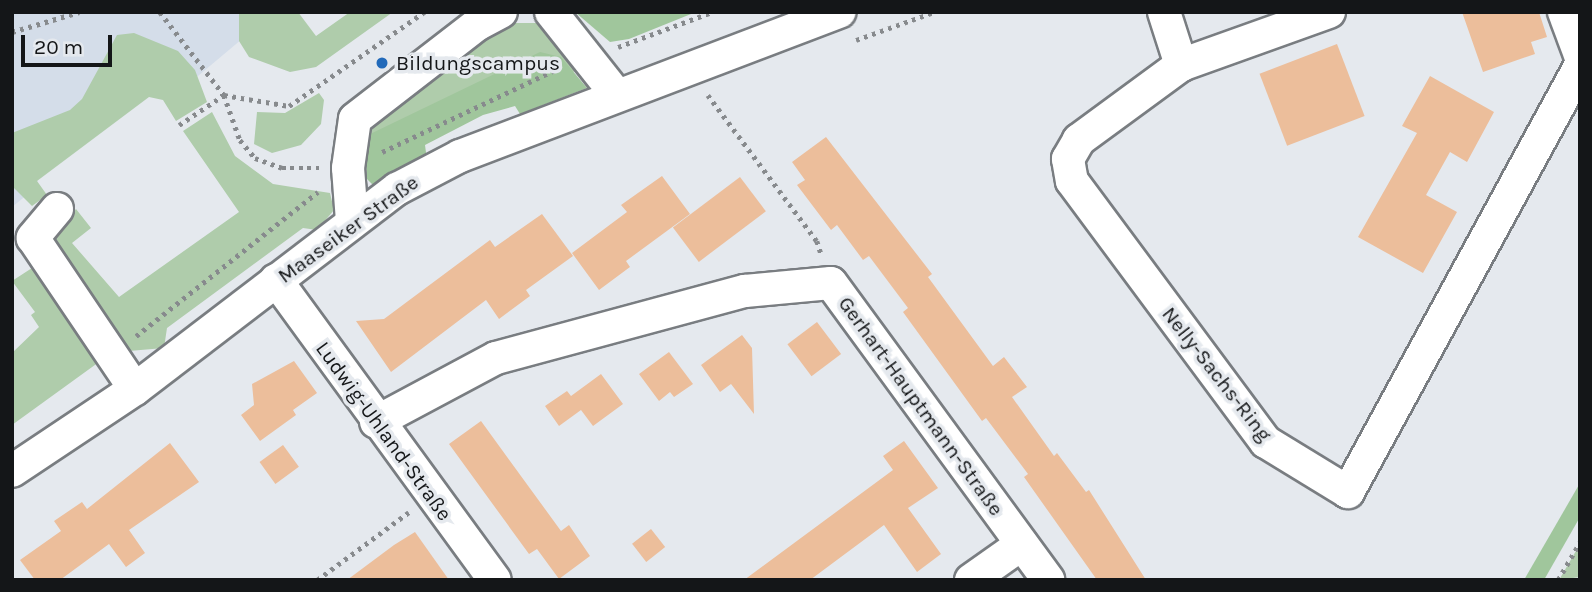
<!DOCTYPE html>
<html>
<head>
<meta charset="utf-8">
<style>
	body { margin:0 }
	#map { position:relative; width:1592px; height:592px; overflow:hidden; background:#e5e9ee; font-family:Karla,sans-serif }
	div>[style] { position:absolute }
	.built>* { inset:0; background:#d4dde9 }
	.green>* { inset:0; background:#afccab }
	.forest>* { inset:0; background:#a0c69c }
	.building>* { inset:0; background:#ecbe9b; transform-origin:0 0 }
	.path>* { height:4.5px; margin-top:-2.25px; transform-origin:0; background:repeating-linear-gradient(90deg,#878a8d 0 3.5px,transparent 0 8.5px) }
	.roads { filter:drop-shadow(2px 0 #797d81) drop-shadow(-2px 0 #797d81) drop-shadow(0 2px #797d81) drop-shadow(0 -2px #797d81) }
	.minor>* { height:32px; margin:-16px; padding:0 16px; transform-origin:16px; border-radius:16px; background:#fff }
	.dots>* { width:19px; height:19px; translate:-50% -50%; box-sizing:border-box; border:4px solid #e5e9ee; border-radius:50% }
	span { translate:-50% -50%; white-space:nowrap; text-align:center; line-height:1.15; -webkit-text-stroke:7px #e5e9ee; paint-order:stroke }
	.poi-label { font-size:21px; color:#141618 }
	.left { translate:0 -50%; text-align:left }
	.street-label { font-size:21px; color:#141618 }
	.frame { position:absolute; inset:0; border:14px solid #141618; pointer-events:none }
	.scale { position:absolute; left:21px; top:35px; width:91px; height:32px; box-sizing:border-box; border:4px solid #141618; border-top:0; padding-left:9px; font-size:21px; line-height:24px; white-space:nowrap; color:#141618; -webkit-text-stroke:5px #e5e9ee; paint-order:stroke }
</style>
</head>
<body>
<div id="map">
	<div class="built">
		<div style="clip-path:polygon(12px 12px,274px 12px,173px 97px,148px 97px,37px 179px,38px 186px,12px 207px)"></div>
	</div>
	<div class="green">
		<div style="clip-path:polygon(239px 12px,298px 12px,316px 36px,350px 12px,393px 12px,316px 67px,290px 72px,249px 57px,239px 41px)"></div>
		<div style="clip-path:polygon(512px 23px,536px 23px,568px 44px,592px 84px,587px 88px,576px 71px,364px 137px,369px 123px,491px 33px)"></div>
		<div style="clip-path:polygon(134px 33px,178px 51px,195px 70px,207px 102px,176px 121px,163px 100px,149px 97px,37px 181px,47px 195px,32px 206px,12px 186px,12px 133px,70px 110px,82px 99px,117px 35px)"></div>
		<div style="clip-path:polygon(319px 93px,324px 100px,321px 124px,301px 145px,272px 153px,254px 144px,257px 112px,285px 113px)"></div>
		<div style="clip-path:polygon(212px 112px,235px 156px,273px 184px,330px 193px,334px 210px,317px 230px,303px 228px,167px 328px,164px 348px,129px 351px,53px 245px,54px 234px,76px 209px,91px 228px,72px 243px,119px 297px,239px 212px,183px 131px)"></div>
		<div style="clip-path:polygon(32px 268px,99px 362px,12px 425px,12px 353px,39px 327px,31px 315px,35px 312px,12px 281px)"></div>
		<div style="clip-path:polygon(1580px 544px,1580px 577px,1559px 580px)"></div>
	</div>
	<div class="forest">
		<div style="clip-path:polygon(575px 12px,696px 12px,629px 39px,610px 42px)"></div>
		<div style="clip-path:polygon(540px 52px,561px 57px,587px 88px,520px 114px,515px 106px,483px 115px,425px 145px,427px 160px,385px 184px,373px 185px,367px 179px,364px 137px)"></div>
		<div style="clip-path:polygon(1580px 483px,1580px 517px,1544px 580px,1524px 580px)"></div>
	</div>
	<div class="building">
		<div style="clip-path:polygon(1462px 12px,1539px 12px,1547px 37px,1531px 42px,1535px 54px,1483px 72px)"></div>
		<div style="left:1337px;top:44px;width:77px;height:83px;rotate:69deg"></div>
		<div style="clip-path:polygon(1430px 76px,1494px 112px,1467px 162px,1450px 152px,1426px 195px,1457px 212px,1423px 273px,1358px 237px,1417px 133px,1402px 126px)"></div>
		<div style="clip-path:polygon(826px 137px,932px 274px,928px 277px,993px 366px,1004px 357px,1027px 387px,1012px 397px,1054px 456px,1057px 453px,1086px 492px,1089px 490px,1146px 580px,1097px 580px,1024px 477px,1028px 474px,986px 418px,982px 421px,903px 312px,908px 308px,869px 256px,863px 260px,837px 225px,831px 230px,797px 185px,805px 180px,792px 162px)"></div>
		<div style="clip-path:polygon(662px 176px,690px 214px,626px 261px,630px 267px,599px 290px,572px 253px,627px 212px,621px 205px)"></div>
		<div style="left:740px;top:177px;width:43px;height:84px;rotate:53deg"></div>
		<div style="clip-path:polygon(542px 214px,573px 256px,526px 290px,530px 296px,499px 319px,486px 300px,391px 372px,356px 321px,384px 319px,490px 240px,495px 247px)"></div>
		<div style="left:817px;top:322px;width:40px;height:37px;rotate:53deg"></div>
		<div style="clip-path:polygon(742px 335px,752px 348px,754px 414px,731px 384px,720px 392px,701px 365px)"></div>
		<div style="clip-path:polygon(669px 352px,693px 384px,674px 397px,670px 392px,659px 401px,639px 374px)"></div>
		<div style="clip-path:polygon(294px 361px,317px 393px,293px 410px,296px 415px,260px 441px,241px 415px,254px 405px,252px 384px)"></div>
		<div style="clip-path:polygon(601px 374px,623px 404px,593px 426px,581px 410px,559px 426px,545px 406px,567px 391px,571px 396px)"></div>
		<div style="clip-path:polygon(481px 421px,561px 531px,569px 525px,590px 556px,559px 579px,537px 549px,529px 554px,449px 444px)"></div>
		<div style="clip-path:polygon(904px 441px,938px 488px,908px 508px,941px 554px,917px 572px,884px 525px,810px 580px,744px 580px,893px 470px,883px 456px)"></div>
		<div style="clip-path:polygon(170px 443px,199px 482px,129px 530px,145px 553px,126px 567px,109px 544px,60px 580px,35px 580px,20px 560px,61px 531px,54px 521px,82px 502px,87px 509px)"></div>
		<div style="left:283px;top:445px;width:27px;height:29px;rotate:54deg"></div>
		<div style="left:651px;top:529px;width:23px;height:24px;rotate:52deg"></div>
		<div style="clip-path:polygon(415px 532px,449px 580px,347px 580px,394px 545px)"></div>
	</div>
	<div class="path">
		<div style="left:160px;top:12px;width:105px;rotate:52.4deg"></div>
		<div style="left:224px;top:95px;width:48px;rotate:70.4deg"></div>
		<div style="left:240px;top:140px;width:23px;rotate:50deg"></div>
		<div style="left:255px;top:158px;width:29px;rotate:20deg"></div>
		<div style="left:282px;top:168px;width:37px"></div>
		<div style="left:12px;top:32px;width:70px;rotate:-16.6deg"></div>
		<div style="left:856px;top:40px;width:83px;rotate:-19.7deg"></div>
		<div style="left:618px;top:47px;width:100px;rotate:-20.4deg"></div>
		<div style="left:708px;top:95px;width:182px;rotate:53.3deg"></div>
		<div style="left:817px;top:241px;width:13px;rotate:72deg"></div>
		<div style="left:179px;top:125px;width:54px;rotate:-33.7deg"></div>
		<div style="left:224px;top:95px;width:66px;rotate:9.6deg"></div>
		<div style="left:289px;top:106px;width:165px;rotate:-34.8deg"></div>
		<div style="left:382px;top:152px;width:194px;rotate:-25.4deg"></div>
		<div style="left:136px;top:336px;width:232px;rotate:-38.4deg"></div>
		<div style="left:317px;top:580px;width:114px;rotate:-36.5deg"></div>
		<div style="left:1558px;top:580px;width:44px;rotate:-59.9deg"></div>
	</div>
	<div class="roads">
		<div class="minor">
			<div style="left:551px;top:12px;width:105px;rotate:51.6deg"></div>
			<div style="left:1164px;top:12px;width:56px;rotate:72.2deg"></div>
			<div style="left:1329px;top:12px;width:157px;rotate:160.3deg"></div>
			<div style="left:1181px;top:65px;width:127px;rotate:143.7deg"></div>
			<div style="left:1079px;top:140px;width:22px;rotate:120deg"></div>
			<div style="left:1068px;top:159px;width:22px;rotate:80deg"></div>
			<div style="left:1072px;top:181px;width:325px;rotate:53.4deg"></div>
			<div style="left:1266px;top:442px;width:96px;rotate:31.4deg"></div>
			<div style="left:1348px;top:492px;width:484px;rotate:-61.4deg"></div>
			<div style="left:1564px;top:12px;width:46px;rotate:69.6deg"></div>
			<div style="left:57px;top:209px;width:38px;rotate:130deg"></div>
			<div style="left:33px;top:238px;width:182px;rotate:56deg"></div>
			<div style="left:352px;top:221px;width:53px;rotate:-94.3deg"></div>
			<div style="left:348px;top:168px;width:49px;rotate:-81.9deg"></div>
			<div style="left:355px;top:119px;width:155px;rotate:-37.7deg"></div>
			<div style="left:478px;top:24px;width:26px;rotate:-28deg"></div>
			<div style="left:276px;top:280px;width:371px;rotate:53.9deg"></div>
			<div style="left:376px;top:422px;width:136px;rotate:-28.1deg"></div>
			<div style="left:496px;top:358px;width:258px;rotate:-15.1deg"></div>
			<div style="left:745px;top:291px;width:86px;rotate:-5.3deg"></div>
			<div style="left:831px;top:283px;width:368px;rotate:53.8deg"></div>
			<div style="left:12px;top:471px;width:148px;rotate:-33.7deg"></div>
			<div style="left:135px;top:389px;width:330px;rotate:-37.4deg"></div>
			<div style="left:397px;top:189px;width:71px;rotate:-27.6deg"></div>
			<div style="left:460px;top:156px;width:406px;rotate:-20.8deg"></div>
			<div style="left:971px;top:580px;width:62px;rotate:-35.2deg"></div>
		</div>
	</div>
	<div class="dots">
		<div style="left:382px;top:63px;background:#226aba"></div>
	</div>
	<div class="poi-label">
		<span class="left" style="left:396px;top:63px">Bildungscampus</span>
	</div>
	<div class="street-label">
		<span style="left:348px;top:229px;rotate:-36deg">Maaseiker Straße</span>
		<span style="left:1217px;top:374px;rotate:52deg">Nelly-Sachs-Ring</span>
		<span style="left:921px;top:406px;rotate:54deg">Gerhart-Hauptmann-Straße</span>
		<span style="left:384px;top:431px;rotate:54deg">Ludwig-Uhland-Straße</span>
	</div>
	<div class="frame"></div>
	<div class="scale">20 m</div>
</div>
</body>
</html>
